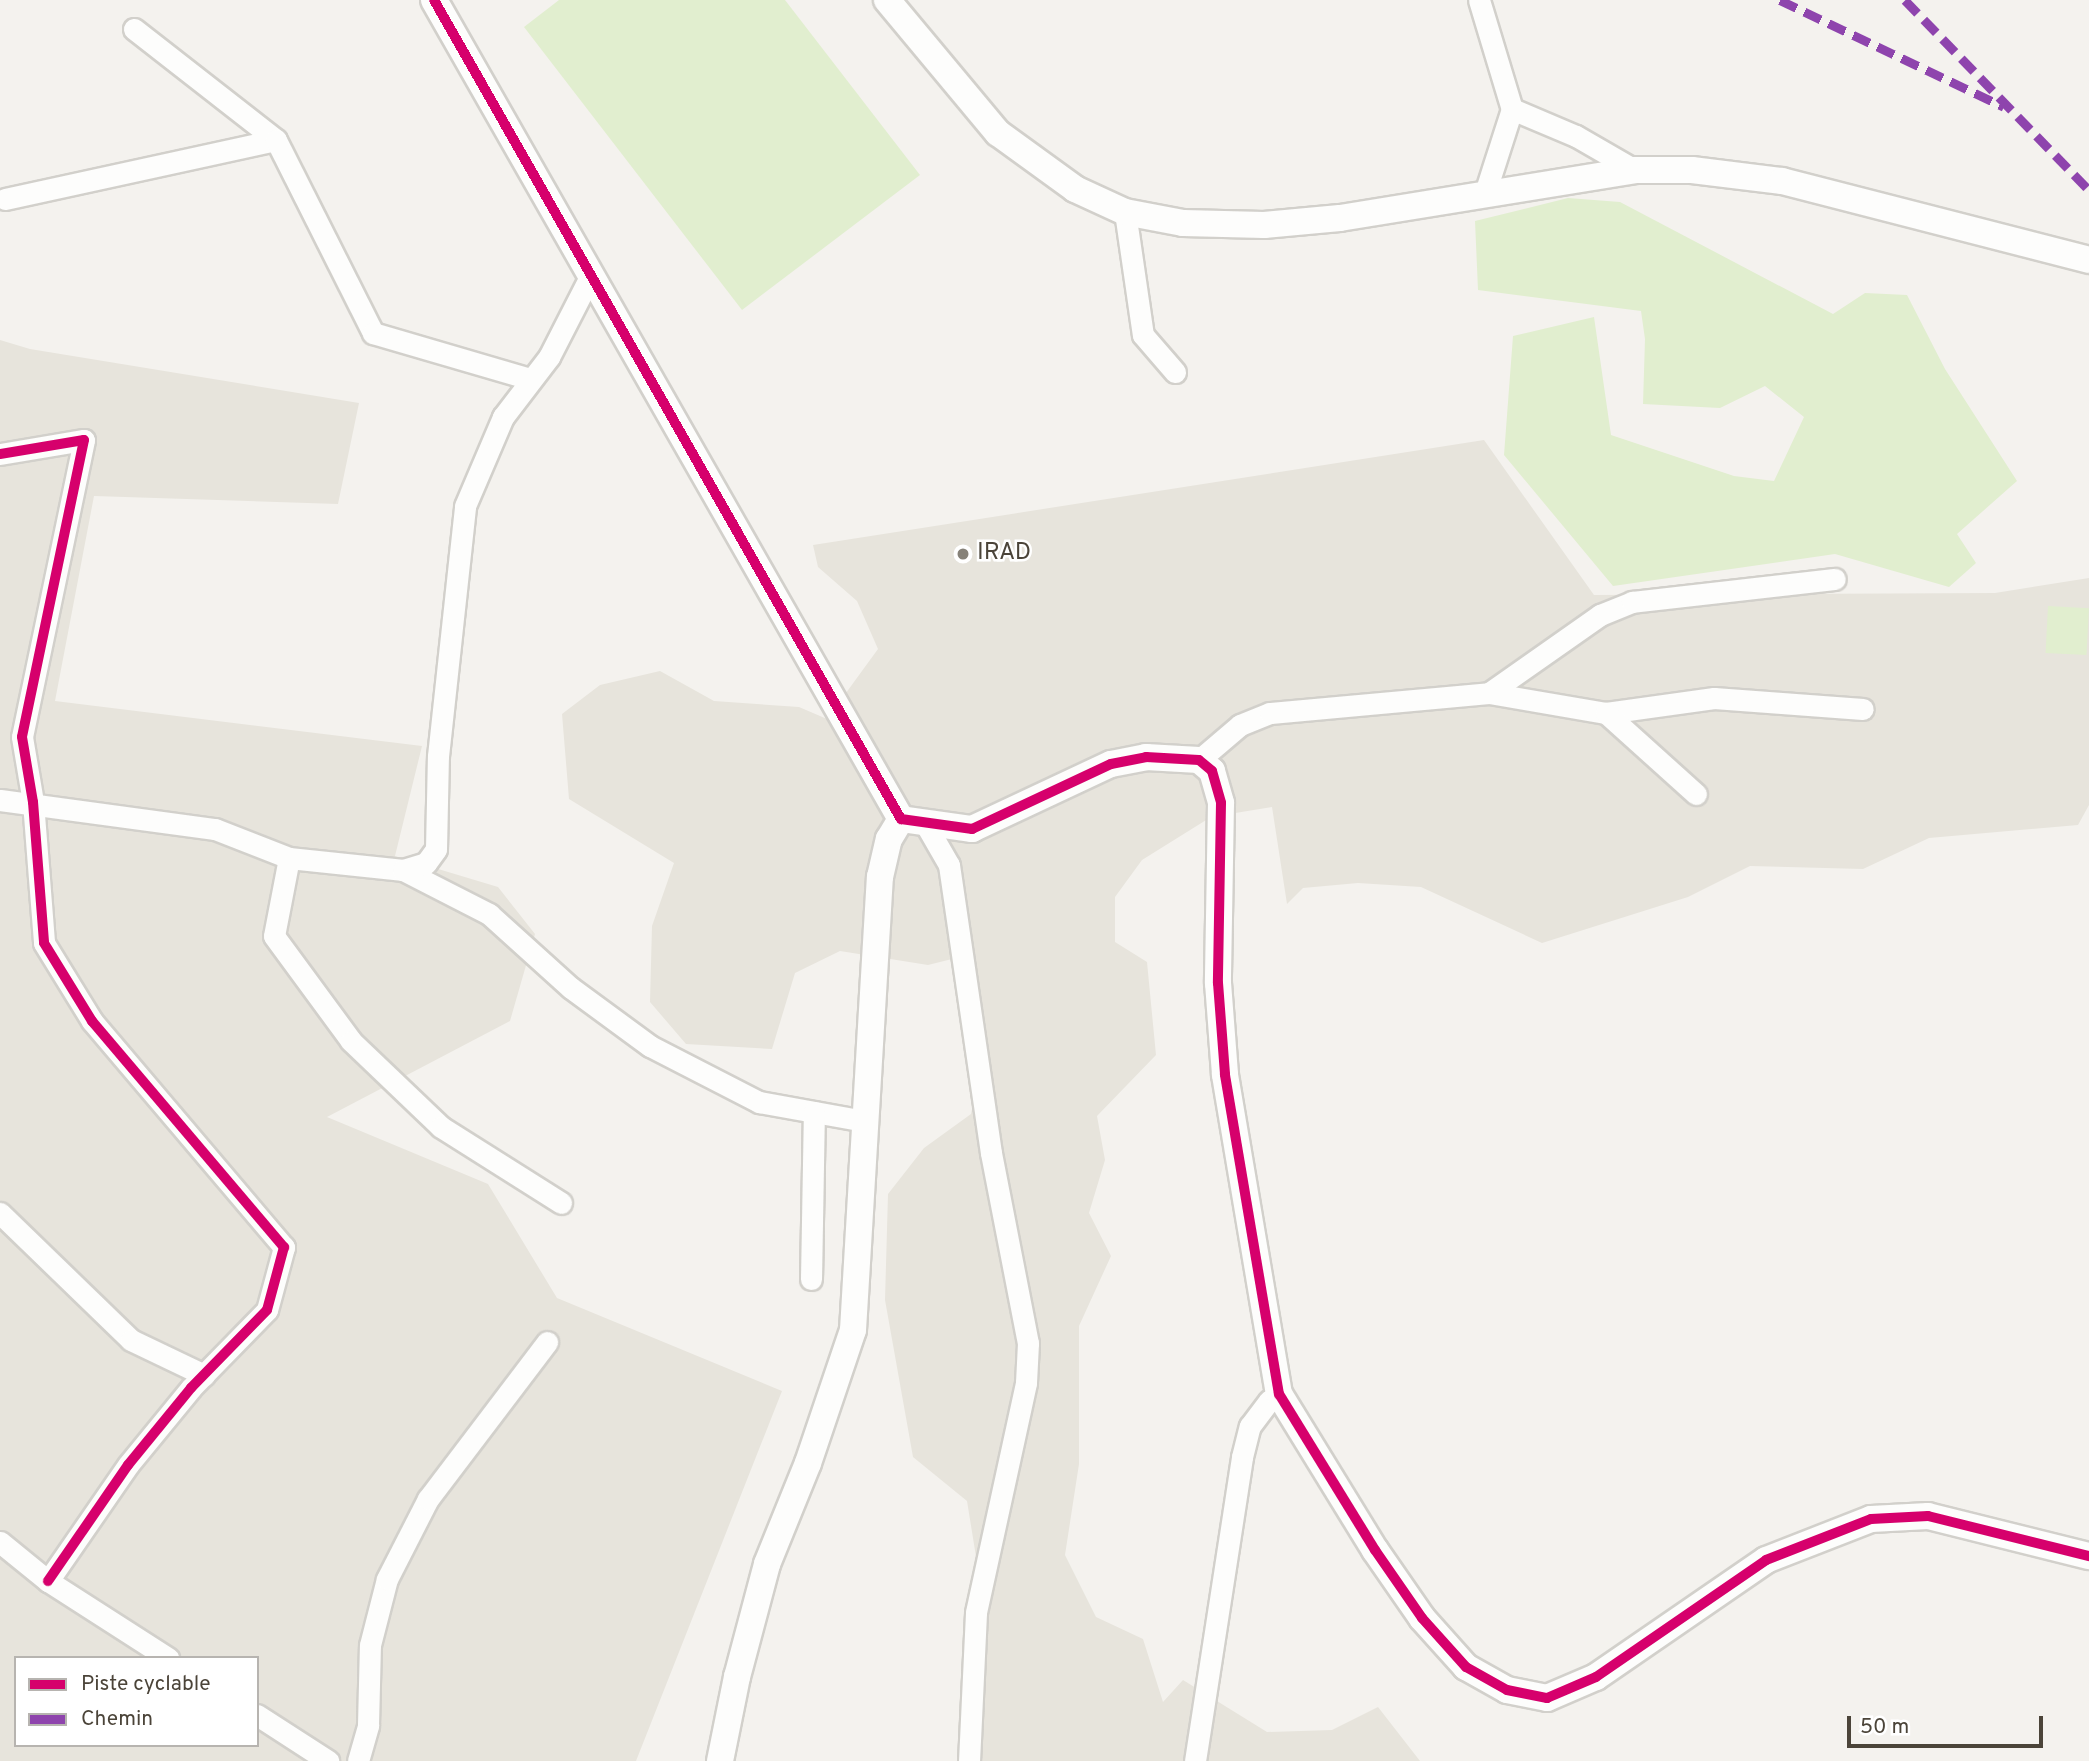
<!DOCTYPE html>
<html>
<head>
<meta charset="utf-8">
<style>
	body { margin:0 }
	#map { position:relative; width:2089px; height:1761px; overflow:hidden; background:#f4f2ee; font-family:Overpass,sans-serif }
	div>[style] { position:absolute }
	.residential>* { inset:0; background:#e7e4dc }
	.green>* { inset:0; background:#e1eecf; transform-origin:0 0 }
	.roads { filter:drop-shadow(2px 0 #d2d0cb) drop-shadow(-2px 0 #d2d0cb) drop-shadow(0 2px #d2d0cb) drop-shadow(0 -2px #d2d0cb) }
	.minor>* { height:21px; margin:-10.5px; padding:0 10.5px; transform-origin:10.5px; border-radius:10.5px; background:#fdfdfc }
	.tertiary>* { height:26px; margin:-13px; padding:0 13px; transform-origin:13px; border-radius:13px; background:#fdfdfc }
	.quiet>* { height:9px; margin-top:-4.5px; transform-origin:0; background:repeating-linear-gradient(90deg,#8e44ad 0 18px,transparent 0 27px) }
	.cycleway>* { height:10px; margin:-5px; padding:0 5px; transform-origin:5px; border-radius:5px; background:#d6006c }
	.dots>* { width:19px; height:19px; translate:-50% -50%; box-sizing:border-box; border:4px solid #fff; border-radius:50% }
	span { translate:-50% -50%; white-space:nowrap; text-align:center; line-height:1.15; -webkit-text-stroke:5px #fff; paint-order:stroke }
	.poi-label { font-size:24px; color:#4b4439 }
	.left { translate:0 -50%; text-align:left }
	.legend { position:absolute; left:14px; top:1656px; width:245px; height:91px; box-sizing:border-box; background:#fff; border:2px solid #b7b4b0; margin:0; padding:9px 12px; list-style:none; font-size:21px; color:#4b4439 }
	.legend li { display:flex; align-items:center; gap:14px; height:35px }
	.legend b { width:35px; border:2px solid #b7b4b0 }
	.scale { position:absolute; left:1847px; top:1716px; width:196px; height:32px; box-sizing:border-box; border:4px solid #4b4439; border-top:0; padding-left:9px; font-size:21px; line-height:24px; white-space:nowrap; color:#4b4439; -webkit-text-stroke:5px #fff; paint-order:stroke }
</style>
</head>
<body>
<div id="map">
	<div class="residential">
		<div style="clip-path:polygon(evenodd,0 340px,30px 349px,359px 403px,338px 504px,94px 496px,55px 701px,422px 746px,395px 856px,498px 887px,535px 934px,510px 1021px,327px 1117px,488px 1184px,557px 1298px,782px 1391px,636px 1761px,0 1761px,0 340px,16px 1658px,257px 1658px,257px 1745px,16px 1745px,16px 1658px)"></div>
		<div style="clip-path:polygon(1484px 440px,1594px 595px,1995px 593px,2089px 578px,2089px 805px,2078px 825px,1929px 838px,1863px 869px,1750px 866px,1688px 897px,1542px 943px,1421px 887px,1358px 883px,1303px 888px,1287px 904px,1272px 807px,1211px 817px,1142px 860px,1115px 897px,1115px 942px,1147px 962px,1156px 1055px,1097px 1116px,1105px 1160px,1089px 1213px,1111px 1256px,1079px 1326px,1079px 1464px,1065px 1555px,1096px 1617px,1143px 1639px,1163px 1702px,1183px 1680px,1267px 1732px,1332px 1730px,1378px 1707px,1420px 1761px,957px 1761px,978px 1569px,967px 1501px,913px 1457px,885px 1300px,888px 1194px,924px 1148px,971px 1114px,985px 1046px,964px 956px,928px 965px,840px 951px,795px 973px,772px 1049px,686px 1044px,650px 1002px,652px 926px,674px 863px,569px 799px,562px 714px,600px 685px,660px 671px,714px 701px,799px 707px,827px 719px,878px 649px,857px 601px,818px 567px,813px 545px)"></div>
	</div>
	<div class="green">
		<div style="clip-path:polygon(559px 0,785px 0,920px 175px,742px 310px,524px 27px)"></div>
		<div style="clip-path:polygon(1568px 198px,1620px 202px,1833px 314px,1865px 293px,1907px 295px,1945px 369px,2017px 481px,1957px 534px,1976px 563px,1949px 587px,1835px 554px,1613px 586px,1504px 455px,1513px 336px,1594px 317px,1611px 435px,1734px 476px,1774px 481px,1804px 417px,1765px 386px,1720px 408px,1643px 404px,1645px 339px,1641px 311px,1478px 290px,1475px 221px)"></div>
		<div style="left:2048px;top:606px;width:41px;height:47px;rotate:3deg"></div>
	</div>
	<div class="roads">
		<div class="minor">
			<div style="left:1479px;top:0;width:114px;rotate:73.2deg"></div>
			<div style="left:1512px;top:109px;width:88px;rotate:107.8deg"></div>
			<div style="left:134px;top:29px;width:180px;rotate:38deg"></div>
			<div style="left:1512px;top:109px;width:69px;rotate:22.9deg"></div>
			<div style="left:1576px;top:136px;width:68px;rotate:30deg"></div>
			<div style="left:5px;top:199px;width:277px;rotate:-12.3deg"></div>
			<div style="left:276px;top:140px;width:216px;rotate:63.3deg"></div>
			<div style="left:373px;top:333px;width:164px;rotate:16.3deg"></div>
			<div style="left:1125px;top:212px;width:124px;rotate:81.7deg"></div>
			<div style="left:1143px;top:335px;width:49px;rotate:49.1deg"></div>
			<div style="left:0;top:454px;width:85px;rotate:-9.5deg"></div>
			<div style="left:84px;top:440px;width:303px;rotate:101.8deg"></div>
			<div style="left:22px;top:737px;width:66px;rotate:80.4deg"></div>
			<div style="left:33px;top:802px;width:141px;rotate:85.5deg"></div>
			<div style="left:44px;top:943px;width:92px;rotate:58.4deg"></div>
			<div style="left:92px;top:1021px;width:297px;rotate:49.7deg"></div>
			<div style="left:284px;top:1247px;width:65px;rotate:105.1deg"></div>
			<div style="left:267px;top:1310px;width:109px;rotate:134.3deg"></div>
			<div style="left:191px;top:1388px;width:99px;rotate:129.3deg"></div>
			<div style="left:128px;top:1465px;width:141px;rotate:124.6deg"></div>
			<div style="left:1489px;top:693px;width:119px;rotate:9.7deg"></div>
			<div style="left:1606px;top:713px;width:109px;rotate:-7.9deg"></div>
			<div style="left:1714px;top:698px;width:149px;rotate:4.2deg"></div>
			<div style="left:1606px;top:713px;width:121px;rotate:42deg"></div>
			<div style="left:1199px;top:760px;width:54px;rotate:-40.5deg"></div>
			<div style="left:1240px;top:725px;width:32px;rotate:-22deg"></div>
			<div style="left:1270px;top:713px;width:220px;rotate:-5.2deg"></div>
			<div style="left:1489px;top:693px;width:136px;rotate:-35.1deg"></div>
			<div style="left:1600px;top:615px;width:35px;rotate:-22deg"></div>
			<div style="left:1632px;top:602px;width:204px;rotate:-6.5deg"></div>
			<div style="left:0;top:800px;width:217px;rotate:7.7deg"></div>
			<div style="left:215px;top:829px;width:79px;rotate:21.4deg"></div>
			<div style="left:289px;top:858px;width:115px;rotate:6deg"></div>
			<div style="left:403px;top:870px;width:97px;rotate:27.1deg"></div>
			<div style="left:489px;top:914px;width:110px;rotate:42.1deg"></div>
			<div style="left:571px;top:988px;width:98px;rotate:36.3deg"></div>
			<div style="left:650px;top:1046px;width:123px;rotate:27.2deg"></div>
			<div style="left:759px;top:1102px;width:108px;rotate:10.2deg"></div>
			<div style="left:926px;top:825px;width:46px;rotate:60.1deg"></div>
			<div style="left:949px;top:865px;width:291px;rotate:81.7deg"></div>
			<div style="left:991px;top:1153px;width:194px;rotate:79deg"></div>
			<div style="left:1028px;top:1343px;width:40px;rotate:92.9deg"></div>
			<div style="left:1026px;top:1383px;width:235px;rotate:102.3deg"></div>
			<div style="left:976px;top:1613px;width:148px;rotate:92.7deg"></div>
			<div style="left:289px;top:858px;width:79px;rotate:100.9deg"></div>
			<div style="left:274px;top:936px;width:130px;rotate:53.7deg"></div>
			<div style="left:351px;top:1041px;width:124px;rotate:43.7deg"></div>
			<div style="left:441px;top:1127px;width:142px;rotate:32.3deg"></div>
			<div style="left:403px;top:870px;width:24px;rotate:-17deg"></div>
			<div style="left:426px;top:863px;width:17px;rotate:-54deg"></div>
			<div style="left:436px;top:849px;width:93px;rotate:-88.8deg"></div>
			<div style="left:438px;top:756px;width:251px;rotate:-83.8deg"></div>
			<div style="left:465px;top:506px;width:97px;rotate:-66.9deg"></div>
			<div style="left:503px;top:417px;width:76px;rotate:-52.5deg"></div>
			<div style="left:549px;top:357px;width:92px;rotate:-62.9deg"></div>
			<div style="left:0;top:1213px;width:182px;rotate:44.1deg"></div>
			<div style="left:131px;top:1340px;width:81px;rotate:25.6deg"></div>
			<div style="left:811px;top:1279px;width:167px;rotate:-89deg"></div>
			<div style="left:0;top:1542px;width:62px;rotate:39.1deg"></div>
			<div style="left:48px;top:1581px;width:143px;rotate:32.7deg"></div>
			<div style="left:257px;top:1715px;width:85px;rotate:32.9deg"></div>
			<div style="left:358px;top:1761px;width:37px;rotate:-74deg"></div>
			<div style="left:368px;top:1725px;width:80px;rotate:-88.6deg"></div>
			<div style="left:370px;top:1645px;width:68px;rotate:-75.6deg"></div>
			<div style="left:387px;top:1579px;width:90px;rotate:-62.9deg"></div>
			<div style="left:428px;top:1499px;width:197px;rotate:-52.8deg"></div>
			<div style="left:1195px;top:1761px;width:308px;rotate:-81.2deg"></div>
			<div style="left:1242px;top:1457px;width:32px;rotate:-76deg"></div>
			<div style="left:1250px;top:1426px;width:31px;rotate:-53deg"></div>
			<div style="left:1269px;top:1401px;width:12px;rotate:-35deg"></div>
		</div>
		<div class="tertiary">
			<div style="left:434px;top:0;width:943px;rotate:60.31deg"></div>
			<div style="left:901px;top:819px;width:72px;rotate:8deg"></div>
			<div style="left:972px;top:829px;width:153px;rotate:-25.1deg"></div>
			<div style="left:1111px;top:764px;width:36px;rotate:-11deg"></div>
			<div style="left:1146px;top:757px;width:53px;rotate:3.2deg"></div>
			<div style="left:1199px;top:760px;width:17px;rotate:40deg"></div>
			<div style="left:1212px;top:771px;width:33px;rotate:74deg"></div>
			<div style="left:1221px;top:803px;width:180px;rotate:91deg"></div>
			<div style="left:1218px;top:983px;width:92px;rotate:85.6deg"></div>
			<div style="left:1225px;top:1075px;width:324px;rotate:80.4deg"></div>
			<div style="left:1279px;top:1394px;width:183px;rotate:58.4deg"></div>
			<div style="left:1375px;top:1550px;width:83px;rotate:55.3deg"></div>
			<div style="left:1422px;top:1618px;width:66px;rotate:48.1deg"></div>
			<div style="left:1466px;top:1667px;width:47px;rotate:29.3deg"></div>
			<div style="left:1507px;top:1690px;width:41px;rotate:11.3deg"></div>
			<div style="left:1547px;top:1698px;width:53px;rotate:-23.2deg"></div>
			<div style="left:1596px;top:1677px;width:206px;rotate:-34.5deg"></div>
			<div style="left:1766px;top:1560px;width:113px;rotate:-21.3deg"></div>
			<div style="left:1871px;top:1519px;width:57px;rotate:-3deg"></div>
			<div style="left:1928px;top:1516px;width:166px;rotate:14deg"></div>
			<div style="left:887px;top:0;width:173px;rotate:50.2deg"></div>
			<div style="left:998px;top:133px;width:95px;rotate:36deg"></div>
			<div style="left:1075px;top:189px;width:55px;rotate:24.7deg"></div>
			<div style="left:1125px;top:212px;width:59px;rotate:10.7deg"></div>
			<div style="left:1183px;top:223px;width:81px;rotate:1.4deg"></div>
			<div style="left:1264px;top:225px;width:76px;rotate:-5.3deg"></div>
			<div style="left:1340px;top:218px;width:299px;rotate:-9.2deg"></div>
			<div style="left:1635px;top:170px;width:57px"></div>
			<div style="left:1692px;top:170px;width:91px;rotate:7deg"></div>
			<div style="left:1782px;top:181px;width:317px;rotate:14.4deg"></div>
			<div style="left:720px;top:1761px;width:86px;rotate:-78.6deg"></div>
			<div style="left:737px;top:1677px;width:117px;rotate:-75.1deg"></div>
			<div style="left:767px;top:1564px;width:109px;rotate:-67.9deg"></div>
			<div style="left:808px;top:1463px;width:140px;rotate:-71.3deg"></div>
			<div style="left:853px;top:1330px;width:454px;rotate:-86.6deg"></div>
			<div style="left:880px;top:877px;width:39px;rotate:-77deg"></div>
			<div style="left:889px;top:839px;width:23px;rotate:-59deg"></div>
		</div>
	</div>
	<div class="quiet">
		<div style="left:1780px;top:0;width:248px;rotate:25.5deg"></div>
		<div style="left:1905px;top:0;width:264px;rotate:45.9deg"></div>
	</div>
	<div class="cycleway">
		<div style="left:434px;top:0;width:943px;rotate:60.31deg"></div>
		<div style="left:901px;top:819px;width:72px;rotate:8deg"></div>
		<div style="left:972px;top:829px;width:153px;rotate:-25.1deg"></div>
		<div style="left:1111px;top:764px;width:36px;rotate:-11deg"></div>
		<div style="left:1146px;top:757px;width:53px;rotate:3.2deg"></div>
		<div style="left:1199px;top:760px;width:17px;rotate:40deg"></div>
		<div style="left:1212px;top:771px;width:33px;rotate:74deg"></div>
		<div style="left:1221px;top:803px;width:180px;rotate:91deg"></div>
		<div style="left:1218px;top:983px;width:92px;rotate:85.6deg"></div>
		<div style="left:1225px;top:1075px;width:324px;rotate:80.4deg"></div>
		<div style="left:1279px;top:1394px;width:183px;rotate:58.4deg"></div>
		<div style="left:1375px;top:1550px;width:83px;rotate:55.3deg"></div>
		<div style="left:1422px;top:1618px;width:66px;rotate:48.1deg"></div>
		<div style="left:1466px;top:1667px;width:47px;rotate:29.3deg"></div>
		<div style="left:1507px;top:1690px;width:41px;rotate:11.3deg"></div>
		<div style="left:1547px;top:1698px;width:53px;rotate:-23.2deg"></div>
		<div style="left:1596px;top:1677px;width:206px;rotate:-34.5deg"></div>
		<div style="left:1766px;top:1560px;width:113px;rotate:-21.3deg"></div>
		<div style="left:1871px;top:1519px;width:57px;rotate:-3deg"></div>
		<div style="left:1928px;top:1516px;width:166px;rotate:14deg"></div>
		<div style="left:0;top:454px;width:85px;rotate:-9.5deg"></div>
		<div style="left:84px;top:440px;width:303px;rotate:101.8deg"></div>
		<div style="left:22px;top:737px;width:66px;rotate:80.4deg"></div>
		<div style="left:33px;top:802px;width:141px;rotate:85.5deg"></div>
		<div style="left:44px;top:943px;width:92px;rotate:58.4deg"></div>
		<div style="left:92px;top:1021px;width:297px;rotate:49.7deg"></div>
		<div style="left:284px;top:1247px;width:65px;rotate:105.1deg"></div>
		<div style="left:267px;top:1310px;width:109px;rotate:134.3deg"></div>
		<div style="left:191px;top:1388px;width:99px;rotate:129.3deg"></div>
		<div style="left:128px;top:1465px;width:141px;rotate:124.6deg"></div>
	</div>
	<div class="dots">
		<div style="left:963px;top:554px;background:#868178"></div>
	</div>
	<div class="poi-label">
		<span class="left" style="left:977px;top:554px">IRAD</span>
	</div>
	<ul class="legend">
	<li><b style="height:9px;background:#d6006c"></b>Piste cyclable</li>
	<li><b style="height:9px;background:#8e44ad"></b>Chemin</li>
	</ul>
	<div class="scale">50 m</div>
</div>
</body>
</html>
